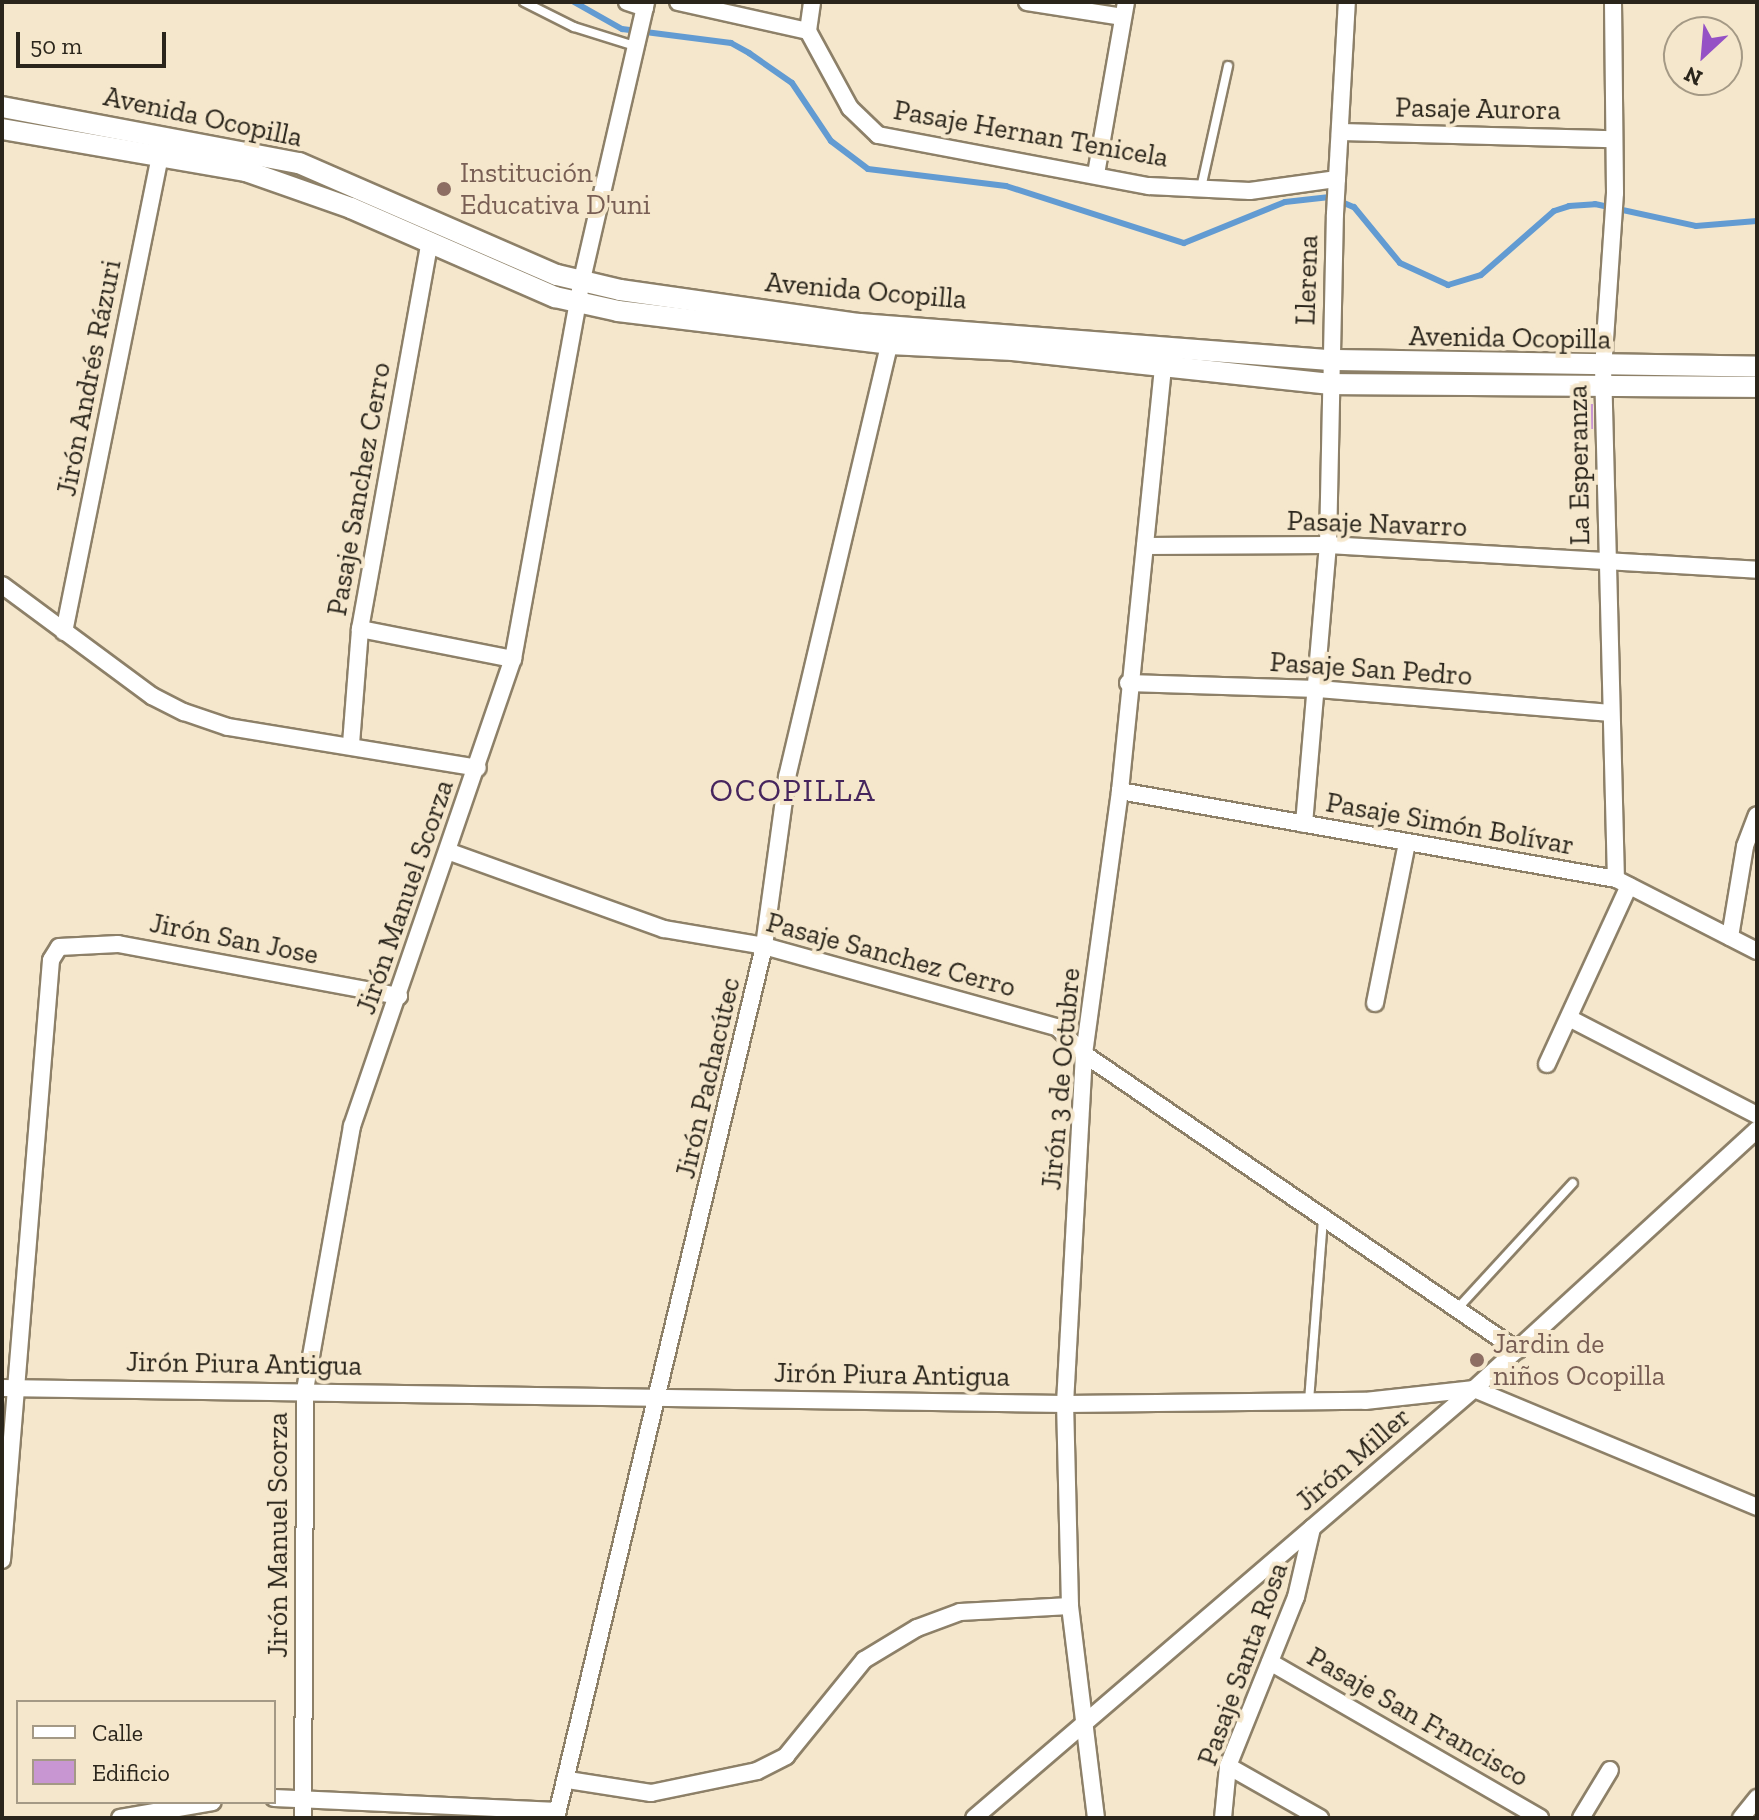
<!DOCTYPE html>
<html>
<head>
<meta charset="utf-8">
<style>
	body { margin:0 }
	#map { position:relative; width:1759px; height:1820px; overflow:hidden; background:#f5e7cc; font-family:"Zilla Slab",serif }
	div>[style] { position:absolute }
	.stream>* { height:6px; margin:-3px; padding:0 3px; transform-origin:3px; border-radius:3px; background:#629bd2 }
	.building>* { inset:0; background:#c896d2; transform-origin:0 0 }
	.roads { filter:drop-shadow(2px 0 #8d8068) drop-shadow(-2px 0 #8d8068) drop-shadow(0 2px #8d8068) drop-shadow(0 -2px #8d8068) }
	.service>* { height:8px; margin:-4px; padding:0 4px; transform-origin:4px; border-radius:4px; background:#fff }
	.minor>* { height:16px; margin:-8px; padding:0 8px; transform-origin:8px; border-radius:8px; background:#fff }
	.tertiary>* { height:20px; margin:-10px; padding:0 10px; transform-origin:10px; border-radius:10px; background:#fff }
	.dots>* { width:22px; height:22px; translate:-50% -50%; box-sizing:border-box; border:4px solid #f5e7cc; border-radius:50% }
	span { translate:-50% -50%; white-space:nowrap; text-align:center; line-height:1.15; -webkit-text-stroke:8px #f5e7cc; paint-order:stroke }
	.street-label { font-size:28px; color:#2a251b }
	.education-label { font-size:28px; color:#785e54 }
	.left { translate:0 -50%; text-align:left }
	.quarter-label { font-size:32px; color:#46255d; letter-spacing:2px }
	.frame { position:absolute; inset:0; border:4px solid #2a251b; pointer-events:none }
	.legend { position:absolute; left:16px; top:1700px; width:260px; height:104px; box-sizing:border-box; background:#f5e7cc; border:2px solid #a49985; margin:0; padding:10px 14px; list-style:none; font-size:24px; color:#2a251b }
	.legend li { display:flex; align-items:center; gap:16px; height:40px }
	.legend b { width:40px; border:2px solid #a49985 }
	.north { position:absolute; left:1663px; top:16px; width:80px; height:80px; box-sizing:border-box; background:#f5e7cc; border:2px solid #a49985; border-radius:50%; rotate:206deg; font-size:22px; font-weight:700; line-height:32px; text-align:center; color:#2a251b }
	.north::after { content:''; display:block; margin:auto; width:28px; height:36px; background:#9551c5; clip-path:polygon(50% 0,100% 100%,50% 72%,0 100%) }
	.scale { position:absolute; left:16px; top:32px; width:150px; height:36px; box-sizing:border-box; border:4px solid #2a251b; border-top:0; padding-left:10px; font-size:24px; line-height:28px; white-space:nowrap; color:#2a251b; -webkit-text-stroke:6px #f5e7cc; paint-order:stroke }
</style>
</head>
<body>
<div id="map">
	<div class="stream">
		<div style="left:574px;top:2px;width:55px;rotate:29.4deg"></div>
		<div style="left:622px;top:29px;width:110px;rotate:7.3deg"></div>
		<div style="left:731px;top:43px;width:21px;rotate:29deg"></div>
		<div style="left:749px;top:53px;width:52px;rotate:34.9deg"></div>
		<div style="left:792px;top:83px;width:70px;rotate:56.1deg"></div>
		<div style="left:831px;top:141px;width:46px;rotate:37.1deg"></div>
		<div style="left:868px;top:169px;width:139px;rotate:7deg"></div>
		<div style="left:1006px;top:186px;width:187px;rotate:17.8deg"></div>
		<div style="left:1184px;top:243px;width:109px;rotate:-22.1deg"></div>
		<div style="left:1285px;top:202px;width:45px;rotate:-6.3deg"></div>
		<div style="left:1330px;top:197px;width:26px;rotate:23deg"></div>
		<div style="left:1354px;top:207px;width:72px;rotate:50.6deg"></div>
		<div style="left:1400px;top:263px;width:53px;rotate:24.6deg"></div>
		<div style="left:1448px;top:285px;width:34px;rotate:-17deg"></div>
		<div style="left:1481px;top:275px;width:97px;rotate:-41.2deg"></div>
		<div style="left:1554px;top:211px;width:16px;rotate:-18deg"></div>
		<div style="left:1569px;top:206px;width:26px;rotate:-4deg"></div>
		<div style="left:1595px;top:204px;width:103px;rotate:12.3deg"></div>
		<div style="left:1696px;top:226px;width:61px;rotate:-4.7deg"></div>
	</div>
	<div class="building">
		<div style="left:1575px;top:404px;width:18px;height:25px"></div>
	</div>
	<div class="roads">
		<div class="service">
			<div style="left:524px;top:2px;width:56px;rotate:26.6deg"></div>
			<div style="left:574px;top:27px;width:67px;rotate:17.4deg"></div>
			<div style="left:1201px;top:188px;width:125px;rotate:-77.5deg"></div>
			<div style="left:1457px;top:1309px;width:171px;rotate:-47.4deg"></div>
			<div style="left:1309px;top:1401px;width:184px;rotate:-85.6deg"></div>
		</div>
		<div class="minor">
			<div style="left:627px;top:2px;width:19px;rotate:18deg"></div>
			<div style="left:678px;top:2px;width:133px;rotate:12.6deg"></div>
			<div style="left:808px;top:31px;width:88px;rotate:61.4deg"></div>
			<div style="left:850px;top:108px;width:39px;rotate:44deg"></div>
			<div style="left:878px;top:135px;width:276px;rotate:10.7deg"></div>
			<div style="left:1149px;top:186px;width:101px;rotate:2.8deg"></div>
			<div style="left:1250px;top:191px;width:88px;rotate:-7.9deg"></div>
			<div style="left:1027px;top:2px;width:97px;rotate:8.9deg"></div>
			<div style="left:1613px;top:2px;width:191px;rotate:89.4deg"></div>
			<div style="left:1615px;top:193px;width:174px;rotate:93.9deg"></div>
			<div style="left:1603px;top:367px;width:512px;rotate:88.55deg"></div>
			<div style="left:808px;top:31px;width:29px;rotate:-82deg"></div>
			<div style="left:1340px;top:132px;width:274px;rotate:1.5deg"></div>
			<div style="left:1096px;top:174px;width:175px;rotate:-80.1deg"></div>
			<div style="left:1145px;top:546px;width:183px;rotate:-0.3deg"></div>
			<div style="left:1328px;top:545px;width:430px;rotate:3.3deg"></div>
			<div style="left:2px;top:585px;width:187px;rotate:36.5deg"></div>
			<div style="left:152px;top:696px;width:36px;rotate:27deg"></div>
			<div style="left:184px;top:712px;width:46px;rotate:18.8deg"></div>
			<div style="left:228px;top:727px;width:253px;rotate:9.3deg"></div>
			<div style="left:360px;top:629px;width:156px;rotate:11.1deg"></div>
			<div style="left:64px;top:632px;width:494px;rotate:-78.6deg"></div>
			<div style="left:1128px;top:683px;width:190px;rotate:1.8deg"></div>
			<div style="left:1318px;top:689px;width:294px;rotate:4.7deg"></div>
			<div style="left:351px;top:744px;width:115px;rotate:-85.5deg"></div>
			<div style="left:360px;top:629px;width:391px;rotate:-79.8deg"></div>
			<div style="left:1120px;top:791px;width:504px;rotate:10.06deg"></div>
			<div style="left:1616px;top:879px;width:158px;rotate:27.1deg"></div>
			<div style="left:1304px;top:824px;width:280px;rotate:-85.1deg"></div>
			<div style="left:1328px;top:545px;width:331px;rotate:-88.8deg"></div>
			<div style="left:1335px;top:214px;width:212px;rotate:-86.8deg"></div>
			<div style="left:450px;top:852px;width:227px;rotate:19.8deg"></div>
			<div style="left:664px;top:929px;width:101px;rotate:9.6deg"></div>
			<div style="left:764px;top:946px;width:304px;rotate:15.5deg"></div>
			<div style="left:1057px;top:1027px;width:38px;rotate:45deg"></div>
			<div style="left:1084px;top:1054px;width:525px;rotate:34.36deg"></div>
			<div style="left:1730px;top:937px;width:92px;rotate:-80.6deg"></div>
			<div style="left:1745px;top:846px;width:33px;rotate:-69deg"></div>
			<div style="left:1375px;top:1003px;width:163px;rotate:-78.7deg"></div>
			<div style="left:1571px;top:1019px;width:209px;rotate:27.3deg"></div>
			<div style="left:1547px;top:1064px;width:196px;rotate:-65.3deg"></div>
			<div style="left:2px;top:1388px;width:1063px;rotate:0.86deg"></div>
			<div style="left:1065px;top:1404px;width:300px;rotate:-0.6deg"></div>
			<div style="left:1365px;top:1401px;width:110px;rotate:-6.3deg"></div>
			<div style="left:1474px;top:1389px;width:307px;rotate:22.6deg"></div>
			<div style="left:2px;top:1560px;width:602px;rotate:-85.33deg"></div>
			<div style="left:51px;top:960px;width:15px;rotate:-58deg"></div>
			<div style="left:59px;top:947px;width:59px;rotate:-2.9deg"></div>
			<div style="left:118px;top:944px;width:286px;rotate:10.5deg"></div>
			<div style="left:1270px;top:1662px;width:312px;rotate:30deg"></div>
			<div style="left:1228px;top:1766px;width:106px;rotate:29.5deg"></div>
			<div style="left:568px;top:1780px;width:84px;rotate:8.9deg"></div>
			<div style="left:651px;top:1793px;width:108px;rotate:-11.7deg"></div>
			<div style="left:757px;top:1771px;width:33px;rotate:-27deg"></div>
			<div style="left:786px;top:1756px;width:124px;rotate:-50.9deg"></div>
			<div style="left:864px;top:1660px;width:62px;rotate:-31.1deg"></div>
			<div style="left:917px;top:1628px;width:46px;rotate:-20.4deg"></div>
			<div style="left:960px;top:1612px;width:110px;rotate:-3.1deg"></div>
			<div style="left:274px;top:1798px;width:284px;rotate:2.6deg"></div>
			<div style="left:120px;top:1818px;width:94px;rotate:-9.8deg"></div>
			<div style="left:303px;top:1818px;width:428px;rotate:-89.7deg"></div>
			<div style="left:305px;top:1390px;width:268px;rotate:-79.9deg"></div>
			<div style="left:352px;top:1126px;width:494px;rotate:-71deg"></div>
			<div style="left:513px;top:659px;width:381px;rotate:-79.7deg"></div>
			<div style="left:581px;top:284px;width:289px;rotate:-77deg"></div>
			<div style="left:556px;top:1818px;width:896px;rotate:-76.58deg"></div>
			<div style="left:764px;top:946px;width:171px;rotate:-82.2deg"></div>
			<div style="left:787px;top:777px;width:445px;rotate:-76.7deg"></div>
			<div style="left:974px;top:1818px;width:659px;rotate:-40.63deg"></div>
			<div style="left:1474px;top:1389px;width:384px;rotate:-42.5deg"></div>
			<div style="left:1096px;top:1818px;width:214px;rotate:-97deg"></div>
			<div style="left:1070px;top:1606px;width:202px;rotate:-91.4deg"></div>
			<div style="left:1065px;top:1404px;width:351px;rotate:-86.9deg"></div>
			<div style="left:1084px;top:1054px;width:265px;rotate:-82.2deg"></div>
			<div style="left:1120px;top:791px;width:438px;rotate:-84.2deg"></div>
			<div style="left:1223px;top:1818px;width:52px;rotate:-84.5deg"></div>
			<div style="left:1228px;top:1766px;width:182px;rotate:-68.1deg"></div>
			<div style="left:1296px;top:1597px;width:71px;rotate:-76.9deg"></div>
			<div style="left:1581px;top:1818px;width:56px;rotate:-58.9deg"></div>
			<div style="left:1741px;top:1818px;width:26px;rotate:-51deg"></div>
		</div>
		<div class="tertiary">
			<div style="left:2px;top:107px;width:302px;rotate:10.7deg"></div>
			<div style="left:299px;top:163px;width:281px;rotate:23.5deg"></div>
			<div style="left:557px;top:275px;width:65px;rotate:13.4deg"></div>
			<div style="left:620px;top:290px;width:242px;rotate:8.1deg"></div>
			<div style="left:860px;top:324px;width:471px;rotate:4.4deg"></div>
			<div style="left:1330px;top:360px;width:427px;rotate:0.9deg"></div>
			<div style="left:2px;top:129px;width:248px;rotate:9.8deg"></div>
			<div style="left:246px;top:171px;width:111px;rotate:19.4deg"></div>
			<div style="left:351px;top:208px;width:223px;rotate:23.6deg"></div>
			<div style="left:555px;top:297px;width:65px;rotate:12.5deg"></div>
			<div style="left:618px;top:311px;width:273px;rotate:6.9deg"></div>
			<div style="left:889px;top:344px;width:124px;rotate:2.8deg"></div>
			<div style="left:1013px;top:350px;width:319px;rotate:6.1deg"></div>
			<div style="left:1330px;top:384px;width:427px;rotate:0.4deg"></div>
		</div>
	</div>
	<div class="dots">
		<div style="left:444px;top:189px;background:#8d6e63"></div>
		<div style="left:1477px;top:1360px;background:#8d6e63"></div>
	</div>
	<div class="street-label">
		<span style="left:1478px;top:109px;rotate:1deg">Pasaje Aurora</span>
		<span style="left:203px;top:117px;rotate:12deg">Avenida Ocopilla</span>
		<span style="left:1031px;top:134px;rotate:10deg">Pasaje Hernan Tenicela</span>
		<span style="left:1307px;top:280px;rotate:-88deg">Llerena</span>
		<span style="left:866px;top:291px;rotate:5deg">Avenida Ocopilla</span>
		<span style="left:1510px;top:338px;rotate:1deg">Avenida Ocopilla</span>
		<span style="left:89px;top:378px;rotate:-79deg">Jirón Andrés Rázuri</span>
		<span style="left:1579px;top:465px;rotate:-91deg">La Esperanza</span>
		<span style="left:359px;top:489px;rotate:-80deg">Pasaje Sanchez Cerro</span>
		<span style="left:1377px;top:524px;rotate:2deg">Pasaje Navarro</span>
		<span style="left:1371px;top:669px;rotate:4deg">Pasaje San Pedro</span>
		<span style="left:1450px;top:824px;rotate:10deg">Pasaje Simón Bolívar</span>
		<span style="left:405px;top:897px;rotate:-71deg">Jirón Manuel Scorza</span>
		<span style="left:234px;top:939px;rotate:11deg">Jirón San Jose</span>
		<span style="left:891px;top:955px;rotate:15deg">Pasaje Sanchez Cerro</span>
		<span style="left:708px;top:1078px;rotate:-77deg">Jirón Pachacútec</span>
		<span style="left:1061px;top:1079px;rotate:-85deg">Jirón 3 de Octubre</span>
		<span style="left:244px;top:1364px;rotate:1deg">Jirón Piura Antigua</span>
		<span style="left:892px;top:1375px;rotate:1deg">Jirón Piura Antigua</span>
		<span style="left:1353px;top:1459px;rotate:-41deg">Jirón Miller</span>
		<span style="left:278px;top:1535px;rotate:-90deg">Jirón Manuel Scorza</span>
		<span style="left:1243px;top:1664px;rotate:-70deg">Pasaje Santa Rosa</span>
		<span style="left:1418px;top:1717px;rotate:30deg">Pasaje San Francisco</span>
	</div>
	<div class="education-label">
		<span class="left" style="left:460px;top:189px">Institución<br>Educativa D'uni</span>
		<span class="left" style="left:1493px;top:1360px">Jardin de<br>niños Ocopilla</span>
	</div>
	<div class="quarter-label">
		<span style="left:793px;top:790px">OCOPILLA</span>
	</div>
	<div class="frame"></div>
	<ul class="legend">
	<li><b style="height:10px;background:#fff"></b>Calle</li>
	<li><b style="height:22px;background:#c896d2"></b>Edificio</li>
	</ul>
	<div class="north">N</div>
	<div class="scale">50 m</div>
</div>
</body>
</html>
